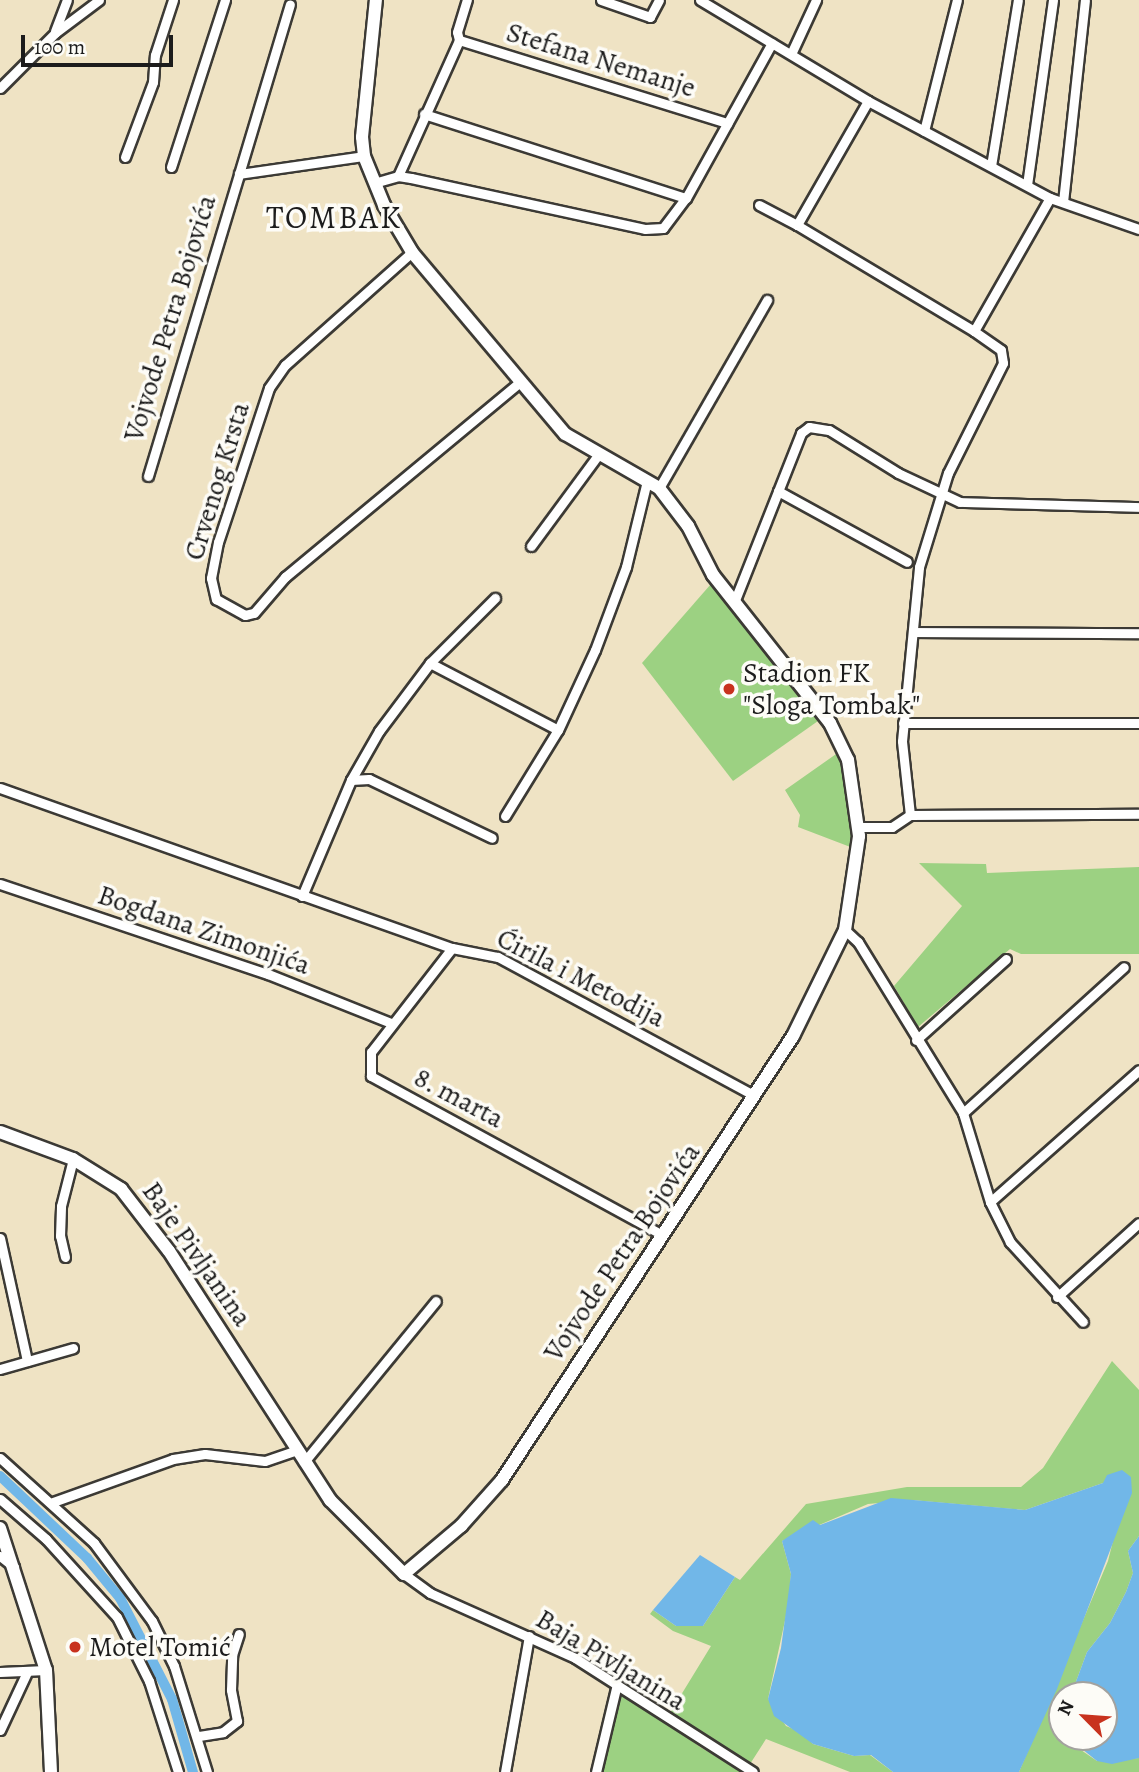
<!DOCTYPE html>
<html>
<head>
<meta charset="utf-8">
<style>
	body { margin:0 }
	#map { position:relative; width:1139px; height:1772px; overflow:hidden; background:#efe3c4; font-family:Alegreya,serif }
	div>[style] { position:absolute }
	.green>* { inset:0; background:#9cd182 }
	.water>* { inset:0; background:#71b7e8 }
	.canal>* { height:10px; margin:-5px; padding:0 5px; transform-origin:5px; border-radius:5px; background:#71b7e8 }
	.roads { filter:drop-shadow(2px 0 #3c3a35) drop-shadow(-2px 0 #3c3a35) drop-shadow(0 2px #3c3a35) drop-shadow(0 -2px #3c3a35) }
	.street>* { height:9px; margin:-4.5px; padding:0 4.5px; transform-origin:4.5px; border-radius:4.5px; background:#fff }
	.secondary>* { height:12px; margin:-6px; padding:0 6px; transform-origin:6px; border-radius:6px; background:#fff }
	.dots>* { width:19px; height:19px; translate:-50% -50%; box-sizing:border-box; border:4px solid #fdfcf7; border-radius:50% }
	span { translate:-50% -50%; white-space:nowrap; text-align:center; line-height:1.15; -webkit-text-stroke:7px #fdfcf7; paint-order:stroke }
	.street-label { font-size:28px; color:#1c1c1c }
	.poi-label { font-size:28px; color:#1c1c1c }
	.left { translate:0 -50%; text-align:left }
	.quarter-label { font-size:32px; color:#1c1c1c; letter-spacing:2px }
	.north { position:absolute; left:1048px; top:1681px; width:70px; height:70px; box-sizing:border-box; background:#fdfcf7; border:2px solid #a3a29f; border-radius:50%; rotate:295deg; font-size:19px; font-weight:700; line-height:28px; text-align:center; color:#1c1c1c }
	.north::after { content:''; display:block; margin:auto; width:24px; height:32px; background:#c8321e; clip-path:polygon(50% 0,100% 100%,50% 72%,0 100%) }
	.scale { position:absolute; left:21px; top:35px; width:152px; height:32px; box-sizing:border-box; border:4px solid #1c1c1c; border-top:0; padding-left:9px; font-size:21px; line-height:24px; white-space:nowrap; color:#1c1c1c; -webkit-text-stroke:5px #fdfcf7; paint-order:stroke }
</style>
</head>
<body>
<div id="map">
	<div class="green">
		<div style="clip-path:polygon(711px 584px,818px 721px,733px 781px,642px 663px)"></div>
		<div style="clip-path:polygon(839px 752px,851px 811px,853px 848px,798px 827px,800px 815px,785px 790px)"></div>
		<div style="clip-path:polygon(919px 863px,986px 864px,987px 873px,1139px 867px,1139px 954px,1021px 954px,1010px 949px,918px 1027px,894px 986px,962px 906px)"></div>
		<div style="clip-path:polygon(1112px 1361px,1139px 1390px,1139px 1536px,1128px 1551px,1133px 1573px,1126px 1592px,1110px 1623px,1087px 1652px,1071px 1695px,1062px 1695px,1062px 1737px,1097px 1761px,1139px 1758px,1139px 1772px,1019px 1772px,1108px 1561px,1116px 1529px,1103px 1483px,1025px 1510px,912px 1500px,868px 1504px,782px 1541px,791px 1574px,789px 1602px,768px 1699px,786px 1726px,801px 1732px,813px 1744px,854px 1756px,870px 1755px,893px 1772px,850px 1772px,766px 1739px,750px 1764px,670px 1713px,711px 1646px,673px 1631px,650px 1614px,653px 1610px,676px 1626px,703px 1626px,735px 1577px,740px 1580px,806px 1504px,907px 1487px,1021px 1487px,1043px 1468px)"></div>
		<div style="clip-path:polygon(623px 1691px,700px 1747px,743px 1772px,599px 1772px,619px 1692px)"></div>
	</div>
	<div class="water">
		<div style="clip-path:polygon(1122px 1470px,1131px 1477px,1132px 1493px,1057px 1689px,1019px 1772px,893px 1772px,871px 1755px,854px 1756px,813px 1744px,774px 1716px,768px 1699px,781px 1648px,791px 1574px,782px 1541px,813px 1520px,820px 1525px,891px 1498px,1025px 1510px,1103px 1483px,1107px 1475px)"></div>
		<div style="clip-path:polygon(1139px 1536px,1139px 1758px,1112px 1764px,1097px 1761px,1067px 1737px,1104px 1737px,1104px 1695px,1071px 1695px,1087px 1652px,1110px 1623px,1126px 1592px,1133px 1573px,1128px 1551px)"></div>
		<div style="clip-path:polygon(700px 1555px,735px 1577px,703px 1626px,676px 1626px,653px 1610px)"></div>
	</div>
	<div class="canal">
		<div style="left:0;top:1476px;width:120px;rotate:43.3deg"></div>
		<div style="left:87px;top:1558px;width:52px;rotate:50.5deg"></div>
		<div style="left:120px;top:1598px;width:114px;rotate:62.8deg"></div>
		<div style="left:172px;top:1699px;width:76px;rotate:74deg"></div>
	</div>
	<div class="roads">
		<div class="street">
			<div style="left:601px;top:0;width:52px;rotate:19.1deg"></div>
			<div style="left:650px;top:17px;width:19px;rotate:-62deg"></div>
			<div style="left:700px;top:0;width:196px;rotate:31deg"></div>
			<div style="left:868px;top:101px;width:206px;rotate:28.1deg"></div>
			<div style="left:1050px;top:198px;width:94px;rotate:19.2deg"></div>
			<div style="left:55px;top:31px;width:33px;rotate:-69deg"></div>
			<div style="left:459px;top:40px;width:8px;rotate:-104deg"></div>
			<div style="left:457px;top:32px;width:34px;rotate:-73deg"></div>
			<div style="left:791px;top:54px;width:60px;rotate:-65.2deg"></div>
			<div style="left:0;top:88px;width:78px;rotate:-45deg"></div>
			<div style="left:55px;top:33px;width:55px;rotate:-36.9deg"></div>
			<div style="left:868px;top:101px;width:143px;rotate:119.8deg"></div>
			<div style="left:797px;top:225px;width:206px;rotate:30.9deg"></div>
			<div style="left:424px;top:114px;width:275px;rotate:17.8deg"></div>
			<div style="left:924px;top:131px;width:135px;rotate:-75.9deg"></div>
			<div style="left:125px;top:157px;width:80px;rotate:-69.5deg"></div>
			<div style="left:153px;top:82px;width:27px;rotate:-86deg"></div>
			<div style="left:155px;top:55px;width:58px;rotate:-71.9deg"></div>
			<div style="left:991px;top:166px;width:168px;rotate:-80.8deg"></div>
			<div style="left:171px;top:167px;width:176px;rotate:-72.1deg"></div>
			<div style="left:239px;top:174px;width:177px;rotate:-73.3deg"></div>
			<div style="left:398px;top:176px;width:149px;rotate:-65.8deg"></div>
			<div style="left:459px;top:40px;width:281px;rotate:17.2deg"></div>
			<div style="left:374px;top:183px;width:25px;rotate:-16deg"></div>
			<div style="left:398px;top:176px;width:13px;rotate:9deg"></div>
			<div style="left:411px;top:178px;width:239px;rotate:12.3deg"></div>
			<div style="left:645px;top:229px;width:18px;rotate:-3deg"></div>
			<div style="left:663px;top:228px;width:38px;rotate:-53deg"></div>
			<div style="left:686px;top:198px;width:177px;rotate:-61deg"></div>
			<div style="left:1027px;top:185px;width:187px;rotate:-82deg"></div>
			<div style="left:1063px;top:202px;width:203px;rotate:-83.8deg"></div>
			<div style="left:759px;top:205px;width:43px;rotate:27.8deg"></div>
			<div style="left:412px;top:252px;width:170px;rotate:138.3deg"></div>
			<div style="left:285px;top:365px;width:28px;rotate:125deg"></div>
			<div style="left:269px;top:388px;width:162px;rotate:108.3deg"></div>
			<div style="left:218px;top:542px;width:37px;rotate:101deg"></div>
			<div style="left:211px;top:578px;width:22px;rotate:77deg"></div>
			<div style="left:216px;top:599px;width:33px;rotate:29deg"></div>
			<div style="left:245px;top:615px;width:9px;rotate:-13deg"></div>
			<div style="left:254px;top:613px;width:48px;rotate:-49.3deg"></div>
			<div style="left:285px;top:577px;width:305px;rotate:-39.7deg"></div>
			<div style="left:148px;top:476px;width:315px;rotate:-73.2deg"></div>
			<div style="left:239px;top:174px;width:126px;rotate:-8.2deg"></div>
			<div style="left:659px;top:488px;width:217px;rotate:-60.1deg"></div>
			<div style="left:778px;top:491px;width:147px;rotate:28.8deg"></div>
			<div style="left:531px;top:546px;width:113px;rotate:-53.6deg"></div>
			<div style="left:735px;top:600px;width:180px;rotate:-68.4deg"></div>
			<div style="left:801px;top:433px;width:10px;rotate:-37deg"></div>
			<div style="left:809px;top:427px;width:20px;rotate:9deg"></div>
			<div style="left:829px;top:430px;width:81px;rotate:31.9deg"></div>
			<div style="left:898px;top:473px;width:68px;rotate:25.1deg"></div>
			<div style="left:960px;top:502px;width:179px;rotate:1.6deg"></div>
			<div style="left:914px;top:632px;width:225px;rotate:0.3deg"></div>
			<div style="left:430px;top:663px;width:144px;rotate:27.6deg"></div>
			<div style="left:903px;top:723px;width:236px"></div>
			<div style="left:351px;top:780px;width:18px;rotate:-3deg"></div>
			<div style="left:369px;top:779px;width:136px;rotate:25.6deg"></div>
			<div style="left:0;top:788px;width:479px;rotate:19.5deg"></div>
			<div style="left:452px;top:948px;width:47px;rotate:11.1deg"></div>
			<div style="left:498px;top:957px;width:290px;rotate:28.4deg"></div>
			<div style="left:910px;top:815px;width:229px;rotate:-0.3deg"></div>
			<div style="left:505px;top:816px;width:101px;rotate:-58.4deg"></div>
			<div style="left:558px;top:730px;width:88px;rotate:-65.2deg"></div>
			<div style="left:595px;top:650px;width:89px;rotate:-69.5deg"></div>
			<div style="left:626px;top:567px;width:89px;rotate:-76.3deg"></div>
			<div style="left:858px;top:827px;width:34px"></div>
			<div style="left:892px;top:827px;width:22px;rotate:-34deg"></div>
			<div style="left:910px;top:815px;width:74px;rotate:-96.2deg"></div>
			<div style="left:902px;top:741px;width:175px;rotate:-84.4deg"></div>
			<div style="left:919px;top:567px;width:98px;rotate:-72.9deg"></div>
			<div style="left:948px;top:473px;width:123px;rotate:-63.4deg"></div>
			<div style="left:1003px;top:363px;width:13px;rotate:-99deg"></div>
			<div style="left:1001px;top:350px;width:33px;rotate:-145deg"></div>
			<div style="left:974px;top:331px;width:153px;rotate:-60.3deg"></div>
			<div style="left:0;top:884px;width:283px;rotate:18.6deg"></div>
			<div style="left:268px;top:974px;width:132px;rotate:21.7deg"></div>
			<div style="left:302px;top:896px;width:126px;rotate:-67.1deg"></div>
			<div style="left:351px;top:780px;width:56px;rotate:-60.3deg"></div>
			<div style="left:379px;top:731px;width:85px;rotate:-53.1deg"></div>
			<div style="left:430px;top:663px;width:92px;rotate:-45deg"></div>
			<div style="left:845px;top:930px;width:18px;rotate:43deg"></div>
			<div style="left:858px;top:942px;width:201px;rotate:58.4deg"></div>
			<div style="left:963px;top:1113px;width:93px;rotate:73.1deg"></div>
			<div style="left:990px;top:1202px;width:45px;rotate:63.4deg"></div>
			<div style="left:1010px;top:1242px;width:108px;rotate:47.6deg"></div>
			<div style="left:452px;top:948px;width:132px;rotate:127.9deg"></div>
			<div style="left:371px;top:1052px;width:24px;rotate:90deg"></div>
			<div style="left:371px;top:1076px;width:332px;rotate:28.6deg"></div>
			<div style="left:916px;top:1040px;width:121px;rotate:-42deg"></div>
			<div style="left:963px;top:1113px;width:217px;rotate:-42.2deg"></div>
			<div style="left:990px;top:1202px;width:199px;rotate:-41.5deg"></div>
			<div style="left:0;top:1238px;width:126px;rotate:77.6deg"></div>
			<div style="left:65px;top:1257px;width:22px;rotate:-103deg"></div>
			<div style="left:60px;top:1236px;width:30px;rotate:-88deg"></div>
			<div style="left:61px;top:1206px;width:49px;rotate:-75.7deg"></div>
			<div style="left:1057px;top:1297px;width:110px;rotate:-42.1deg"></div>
			<div style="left:0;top:1369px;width:76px;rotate:-16deg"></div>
			<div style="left:0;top:1458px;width:127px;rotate:42.1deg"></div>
			<div style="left:94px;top:1543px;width:97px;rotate:53.4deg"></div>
			<div style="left:152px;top:1621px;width:50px;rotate:63.9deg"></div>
			<div style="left:174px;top:1666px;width:111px;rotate:72.7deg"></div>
			<div style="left:304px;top:1462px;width:208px;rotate:-50.7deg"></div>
			<div style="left:0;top:1499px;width:61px;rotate:41deg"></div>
			<div style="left:46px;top:1539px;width:105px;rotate:47.7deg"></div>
			<div style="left:117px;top:1617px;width:72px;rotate:63.4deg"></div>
			<div style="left:149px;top:1681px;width:96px;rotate:72.3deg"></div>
			<div style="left:53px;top:1502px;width:127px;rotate:-19.7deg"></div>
			<div style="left:173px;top:1459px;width:32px;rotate:-9deg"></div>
			<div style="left:205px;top:1454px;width:60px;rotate:6.7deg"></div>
			<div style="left:265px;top:1461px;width:34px;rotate:-19deg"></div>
			<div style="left:0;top:1556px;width:18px;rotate:38deg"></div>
			<div style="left:404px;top:1574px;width:32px;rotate:36deg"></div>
			<div style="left:430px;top:1593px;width:159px;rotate:24.1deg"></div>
			<div style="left:575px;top:1658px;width:211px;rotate:32.6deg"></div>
			<div style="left:0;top:1672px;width:46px;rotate:-2.5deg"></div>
			<div style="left:0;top:1730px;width:64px;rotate:-65deg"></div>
			<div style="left:199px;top:1736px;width:24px;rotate:-9deg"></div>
			<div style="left:223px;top:1732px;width:18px;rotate:-38deg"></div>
			<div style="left:237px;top:1721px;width:32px;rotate:-101deg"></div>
			<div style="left:231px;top:1690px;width:35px;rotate:-88deg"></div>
			<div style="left:232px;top:1655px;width:22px;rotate:-72deg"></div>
			<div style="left:505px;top:1772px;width:138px;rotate:-80deg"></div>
			<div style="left:596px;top:1772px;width:90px;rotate:-76.6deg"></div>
		</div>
		<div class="secondary">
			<div style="left:0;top:1132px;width:78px;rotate:20.3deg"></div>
			<div style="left:73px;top:1159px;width:57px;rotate:32deg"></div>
			<div style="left:121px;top:1189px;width:78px;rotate:52.3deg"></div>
			<div style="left:169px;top:1251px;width:297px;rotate:57.1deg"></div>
			<div style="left:330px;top:1500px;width:105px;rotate:45deg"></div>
			<div style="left:404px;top:1574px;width:75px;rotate:-40.1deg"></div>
			<div style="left:461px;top:1526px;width:62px;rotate:-48.3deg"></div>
			<div style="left:502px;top:1480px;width:531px;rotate:-56.76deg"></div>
			<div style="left:793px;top:1036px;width:118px;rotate:-63.9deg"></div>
			<div style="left:845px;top:930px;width:95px;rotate:-81.5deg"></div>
			<div style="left:859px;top:836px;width:77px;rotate:-98.2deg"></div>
			<div style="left:848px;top:760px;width:41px;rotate:-115.9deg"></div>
			<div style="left:830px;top:723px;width:189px;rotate:-128.3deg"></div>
			<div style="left:713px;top:575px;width:55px;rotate:-117deg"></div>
			<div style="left:688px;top:526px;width:48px;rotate:-127.3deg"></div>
			<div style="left:659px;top:488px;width:108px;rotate:-150.1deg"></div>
			<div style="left:565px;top:434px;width:238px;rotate:-130.1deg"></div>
			<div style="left:412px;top:252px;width:55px;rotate:-120.8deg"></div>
			<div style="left:384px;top:205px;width:53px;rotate:-112.2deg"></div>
			<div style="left:364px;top:156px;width:19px;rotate:-96deg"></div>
			<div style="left:362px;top:137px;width:138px;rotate:-84.2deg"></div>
			<div style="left:0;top:1528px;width:149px;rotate:72.1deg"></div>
			<div style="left:46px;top:1670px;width:102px;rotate:87.2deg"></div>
		</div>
	</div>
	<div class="dots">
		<div style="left:729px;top:689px;background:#c8321e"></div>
		<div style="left:75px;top:1647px;background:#c8321e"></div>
	</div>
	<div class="street-label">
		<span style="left:601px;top:60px;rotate:17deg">Stefana Nemanje</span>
		<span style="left:170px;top:318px;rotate:-73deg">Vojvode Petra Bojovića</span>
		<span style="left:217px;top:481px;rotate:-73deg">Crvenog Krsta</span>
		<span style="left:204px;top:930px;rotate:19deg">Bogdana Zimonjića</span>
		<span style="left:581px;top:978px;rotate:27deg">Ćirila i Metodija</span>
		<span style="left:459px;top:1098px;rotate:28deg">8. marta</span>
		<span style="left:622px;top:1252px;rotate:-56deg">Vojvode Petra Bojovića</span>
		<span style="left:197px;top:1254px;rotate:55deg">Baje Pivljanina</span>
		<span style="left:611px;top:1660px;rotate:31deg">Baja Pivljanina</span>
	</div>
	<div class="poi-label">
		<span class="left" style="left:743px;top:689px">Stadion FK<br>"Sloga Tombak"</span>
		<span class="left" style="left:89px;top:1647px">Motel Tomić</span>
	</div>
	<div class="quarter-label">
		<span style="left:334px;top:217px">TOMBAK</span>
	</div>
	<div class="north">N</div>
	<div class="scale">100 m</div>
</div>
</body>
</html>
